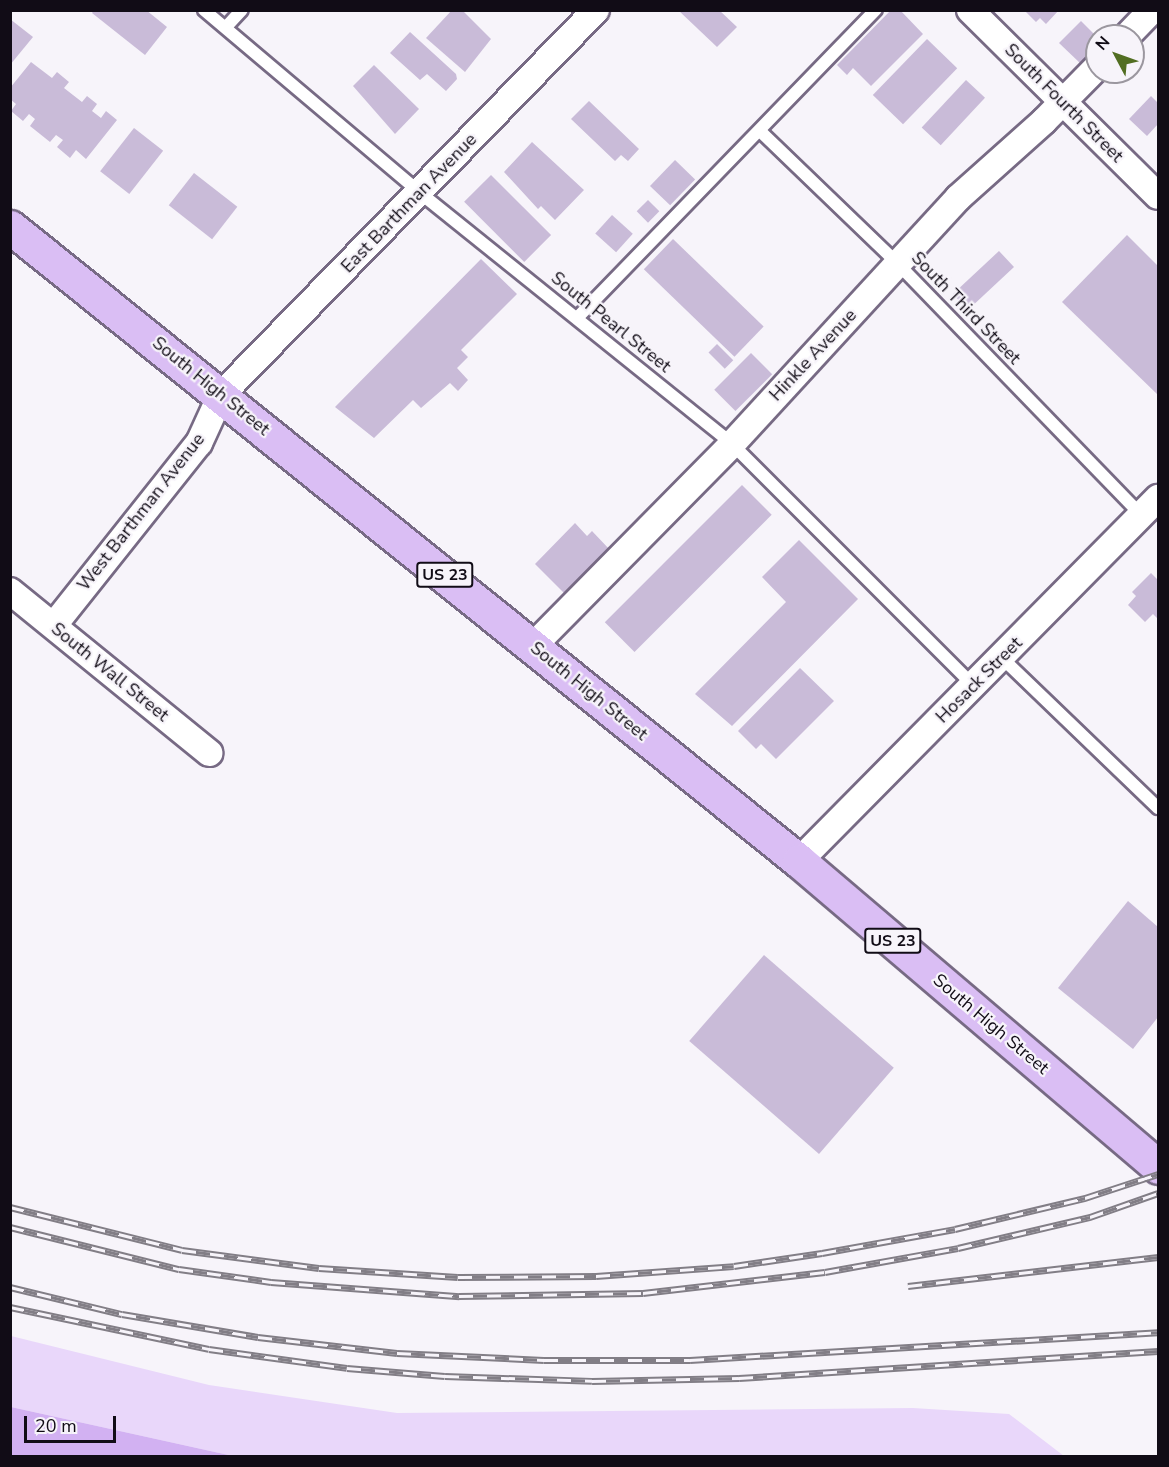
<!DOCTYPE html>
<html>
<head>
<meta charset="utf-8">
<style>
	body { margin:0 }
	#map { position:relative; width:1169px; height:1467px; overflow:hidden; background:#f7f4fa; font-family:"Nunito Sans",sans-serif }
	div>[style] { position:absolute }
	.green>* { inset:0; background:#e9d7fa }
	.forest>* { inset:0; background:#d2b1f2 }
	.building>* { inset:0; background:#c9bbd8; transform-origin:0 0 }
	.roads { filter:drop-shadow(2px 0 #776a84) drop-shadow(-2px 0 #776a84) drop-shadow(0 2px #776a84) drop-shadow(0 -2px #776a84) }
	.lane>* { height:12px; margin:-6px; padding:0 6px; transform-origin:6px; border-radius:6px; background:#fff }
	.street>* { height:26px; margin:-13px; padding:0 13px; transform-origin:13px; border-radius:13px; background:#fff }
	.primary>* { height:33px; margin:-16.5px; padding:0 16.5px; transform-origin:16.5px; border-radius:16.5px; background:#dabef4 }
	.rail>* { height:7px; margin-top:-3.5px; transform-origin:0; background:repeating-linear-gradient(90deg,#f7f4fa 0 14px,#827e86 0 28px); box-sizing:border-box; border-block:2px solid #827e86 }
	span { translate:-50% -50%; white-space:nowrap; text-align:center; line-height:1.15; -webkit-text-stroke:4.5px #f7f4fa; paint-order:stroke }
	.shield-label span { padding:2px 4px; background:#f7f4fa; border:2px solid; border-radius:4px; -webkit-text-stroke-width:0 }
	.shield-label { font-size:16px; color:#110c16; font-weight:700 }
	.street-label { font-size:18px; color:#110c16 }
	.frame { position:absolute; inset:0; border:12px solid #110c16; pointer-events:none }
	.north { position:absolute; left:1085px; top:24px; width:60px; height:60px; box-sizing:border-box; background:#f7f4fa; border:2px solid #9b979f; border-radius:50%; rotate:311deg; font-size:16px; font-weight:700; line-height:24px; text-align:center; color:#110c16 }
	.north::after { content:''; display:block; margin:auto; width:21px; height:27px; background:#526e22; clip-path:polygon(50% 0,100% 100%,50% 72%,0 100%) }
	.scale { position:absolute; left:24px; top:1416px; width:92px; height:27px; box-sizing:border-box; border:3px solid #110c16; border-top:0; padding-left:8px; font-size:18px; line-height:21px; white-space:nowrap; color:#110c16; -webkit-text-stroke:4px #f7f4fa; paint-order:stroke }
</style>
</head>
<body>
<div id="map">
	<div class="green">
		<div style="clip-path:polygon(11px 1336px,209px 1385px,397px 1413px,913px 1408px,1009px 1414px,1064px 1456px,233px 1456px,11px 1407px)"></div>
	</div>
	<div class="forest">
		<div style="clip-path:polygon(11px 1407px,233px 1456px,11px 1456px)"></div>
	</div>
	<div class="building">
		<div style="clip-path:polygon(94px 10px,146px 10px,167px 27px,145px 55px,92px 13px)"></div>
		<div style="clip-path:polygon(452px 10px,462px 10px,491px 39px,465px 72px,426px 38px)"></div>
		<div style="clip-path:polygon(678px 10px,719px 10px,737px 27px,717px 47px)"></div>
		<div style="clip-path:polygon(891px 10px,900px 10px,923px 34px,871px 86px,853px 68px,847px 75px,837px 65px)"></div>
		<div style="clip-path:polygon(1024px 10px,1059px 10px,1046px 24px,1040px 18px,1036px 22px)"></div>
		<div style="clip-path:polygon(10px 19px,33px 37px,10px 65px)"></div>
		<div style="clip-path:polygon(1081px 21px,1097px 37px,1097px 48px,1081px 64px,1059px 43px)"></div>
		<div style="clip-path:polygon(410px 32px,456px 74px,457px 79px,446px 91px,427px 74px,420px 80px,390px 53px)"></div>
		<div style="left:927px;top:39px;width:42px;height:78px;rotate:44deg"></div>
		<div style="clip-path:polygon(31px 62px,52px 78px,57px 72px,69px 82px,64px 88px,82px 102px,87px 96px,97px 104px,92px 111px,101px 118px,106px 111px,117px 120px,86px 159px,76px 150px,70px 158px,57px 147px,63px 140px,56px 135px,50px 142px,30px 126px,35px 119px,29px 114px,23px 121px,11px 111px,16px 104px,10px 99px,10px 88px)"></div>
		<div style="clip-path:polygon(374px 65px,419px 109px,395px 134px,353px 86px)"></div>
		<div style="left:966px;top:80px;width:26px;height:65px;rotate:43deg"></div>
		<div style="clip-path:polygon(1151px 96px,1158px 103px,1158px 124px,1147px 136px,1129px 119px)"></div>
		<div style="clip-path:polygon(589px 101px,639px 149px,628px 161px,621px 155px,615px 161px,571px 119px)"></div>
		<div style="left:134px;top:128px;width:37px;height:55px;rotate:38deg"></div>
		<div style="clip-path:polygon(532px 142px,584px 190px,555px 220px,541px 206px,538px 209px,504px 172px)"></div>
		<div style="left:675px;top:160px;width:28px;height:36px;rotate:44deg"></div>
		<div style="left:194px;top:173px;width:55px;height:41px;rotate:38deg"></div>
		<div style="left:491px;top:175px;width:85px;height:38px;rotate:45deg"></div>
		<div style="left:648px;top:200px;width:16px;height:16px;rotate:45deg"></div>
		<div style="left:612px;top:215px;width:28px;height:25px;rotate:42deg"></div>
		<div style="clip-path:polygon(1127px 235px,1158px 266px,1158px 395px,1062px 302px)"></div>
		<div style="left:673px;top:239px;width:126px;height:42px;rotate:44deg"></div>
		<div style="left:999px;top:251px;width:22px;height:63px;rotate:47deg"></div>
		<div style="clip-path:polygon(481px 259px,517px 294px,461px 350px,468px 357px,457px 368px,468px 380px,458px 391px,450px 383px,421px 408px,413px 400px,374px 438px,335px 407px)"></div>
		<div style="left:717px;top:344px;width:23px;height:12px;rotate:45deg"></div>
		<div style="left:751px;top:353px;width:30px;height:52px;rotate:45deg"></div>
		<div style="left:742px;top:485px;width:42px;height:194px;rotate:45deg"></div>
		<div style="clip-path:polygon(575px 523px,587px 536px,592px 531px,610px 550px,566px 595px,535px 564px)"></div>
		<div style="clip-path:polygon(799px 540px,858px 599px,732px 726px,695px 694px,786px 602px,762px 577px)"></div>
		<div style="clip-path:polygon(1151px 573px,1158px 580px,1158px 619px,1153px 614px,1145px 622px,1128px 605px,1136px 596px,1132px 592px)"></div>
		<div style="clip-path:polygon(800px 668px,834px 701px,776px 759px,761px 744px,756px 749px,738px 731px)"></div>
		<div style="clip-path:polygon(1128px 901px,1158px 927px,1158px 1017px,1133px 1049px,1058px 988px)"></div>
		<div style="left:764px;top:955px;width:172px;height:114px;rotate:41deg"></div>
	</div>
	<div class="roads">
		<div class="lane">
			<div style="left:204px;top:10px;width:282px;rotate:40.2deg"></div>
			<div style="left:419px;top:192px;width:402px;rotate:38.8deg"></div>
			<div style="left:732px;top:444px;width:341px;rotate:45deg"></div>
			<div style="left:226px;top:27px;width:23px;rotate:-47deg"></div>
			<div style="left:760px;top:131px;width:190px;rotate:43.9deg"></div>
			<div style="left:897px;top:263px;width:351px;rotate:45.9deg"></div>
			<div style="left:578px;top:317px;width:428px;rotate:-45.9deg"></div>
			<div style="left:1001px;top:657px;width:218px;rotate:43.9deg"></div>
		</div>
		<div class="street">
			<div style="left:970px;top:10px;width:264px;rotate:44.7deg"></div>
			<div style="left:1127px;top:36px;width:36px;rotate:-46deg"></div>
			<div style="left:10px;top:591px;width:257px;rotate:39.1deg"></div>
			<div style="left:54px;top:625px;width:233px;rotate:-51.5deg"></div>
			<div style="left:199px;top:443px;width:53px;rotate:-65.4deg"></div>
			<div style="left:221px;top:395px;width:537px;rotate:-45.75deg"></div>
			<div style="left:533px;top:646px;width:284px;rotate:-45.4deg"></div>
			<div style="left:732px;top:444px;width:334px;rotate:-47.4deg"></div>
			<div style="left:958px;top:198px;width:115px;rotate:-41.8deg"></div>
			<div style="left:1044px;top:121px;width:76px;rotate:-45.5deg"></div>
			<div style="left:799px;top:861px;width:511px;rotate:-45.32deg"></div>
		</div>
		<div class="primary">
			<div style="left:10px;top:227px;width:1012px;rotate:38.78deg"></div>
			<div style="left:799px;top:861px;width:472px;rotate:40.4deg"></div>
		</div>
	</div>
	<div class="rail">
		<div style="left:10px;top:1207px;width:177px;rotate:14deg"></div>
		<div style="left:182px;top:1250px;width:138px;rotate:7.5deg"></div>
		<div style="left:319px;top:1268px;width:139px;rotate:3.7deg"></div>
		<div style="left:458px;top:1277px;width:138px;rotate:-0.4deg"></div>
		<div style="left:596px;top:1276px;width:138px;rotate:-4.1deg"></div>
		<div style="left:734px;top:1266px;width:89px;rotate:-8.4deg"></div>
		<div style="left:822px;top:1253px;width:135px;rotate:-10.2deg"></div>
		<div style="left:955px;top:1229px;width:134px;rotate:-13.4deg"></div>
		<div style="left:1085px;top:1198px;width:77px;rotate:-18.2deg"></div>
		<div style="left:10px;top:1227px;width:174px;rotate:14deg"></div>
		<div style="left:179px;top:1269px;width:93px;rotate:8deg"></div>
		<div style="left:271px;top:1282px;width:189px;rotate:4.3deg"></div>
		<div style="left:459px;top:1296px;width:184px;rotate:-0.9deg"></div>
		<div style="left:643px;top:1293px;width:183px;rotate:-6.6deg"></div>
		<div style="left:825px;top:1272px;width:135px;rotate:-10.2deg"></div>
		<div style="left:958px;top:1248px;width:136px;rotate:-13.2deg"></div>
		<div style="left:1090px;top:1217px;width:72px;rotate:-19.4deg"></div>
		<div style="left:908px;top:1286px;width:252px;rotate:-6.6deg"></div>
		<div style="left:10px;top:1287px;width:115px;rotate:13.6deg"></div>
		<div style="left:122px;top:1314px;width:138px;rotate:9.6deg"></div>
		<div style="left:258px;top:1337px;width:140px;rotate:6.6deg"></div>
		<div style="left:397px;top:1353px;width:147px;rotate:2.7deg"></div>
		<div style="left:544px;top:1360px;width:146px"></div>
		<div style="left:690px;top:1360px;width:469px;rotate:-3.4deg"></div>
		<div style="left:10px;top:1307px;width:203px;rotate:11.9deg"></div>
		<div style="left:209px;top:1349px;width:139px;rotate:7.8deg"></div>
		<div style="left:347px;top:1368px;width:98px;rotate:4.7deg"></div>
		<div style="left:445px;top:1376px;width:147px;rotate:1.9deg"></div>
		<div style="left:592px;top:1381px;width:147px;rotate:-1.2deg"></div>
		<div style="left:739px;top:1378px;width:420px;rotate:-3.7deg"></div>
	</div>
	<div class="shield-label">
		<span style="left:445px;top:575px">US 23</span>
		<span style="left:893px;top:941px">US 23</span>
	</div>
	<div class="street-label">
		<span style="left:1064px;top:103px;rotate:45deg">South Fourth Street</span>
		<span style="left:409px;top:203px;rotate:-46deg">East Barthman Avenue</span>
		<span style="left:966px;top:308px;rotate:46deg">South Third Street</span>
		<span style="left:611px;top:322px;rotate:39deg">South Pearl Street</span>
		<span style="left:813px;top:355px;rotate:-47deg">Hinkle Avenue</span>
		<span style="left:211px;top:386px;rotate:39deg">South High Street</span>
		<span style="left:141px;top:512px;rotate:-52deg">West Barthman Avenue</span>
		<span style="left:110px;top:672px;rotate:39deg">South Wall Street</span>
		<span style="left:979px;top:680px;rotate:-45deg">Hosack Street</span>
		<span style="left:589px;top:691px;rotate:39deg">South High Street</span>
		<span style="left:991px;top:1024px;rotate:40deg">South High Street</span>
	</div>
	<div class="frame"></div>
	<div class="north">N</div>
	<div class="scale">20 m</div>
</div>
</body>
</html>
